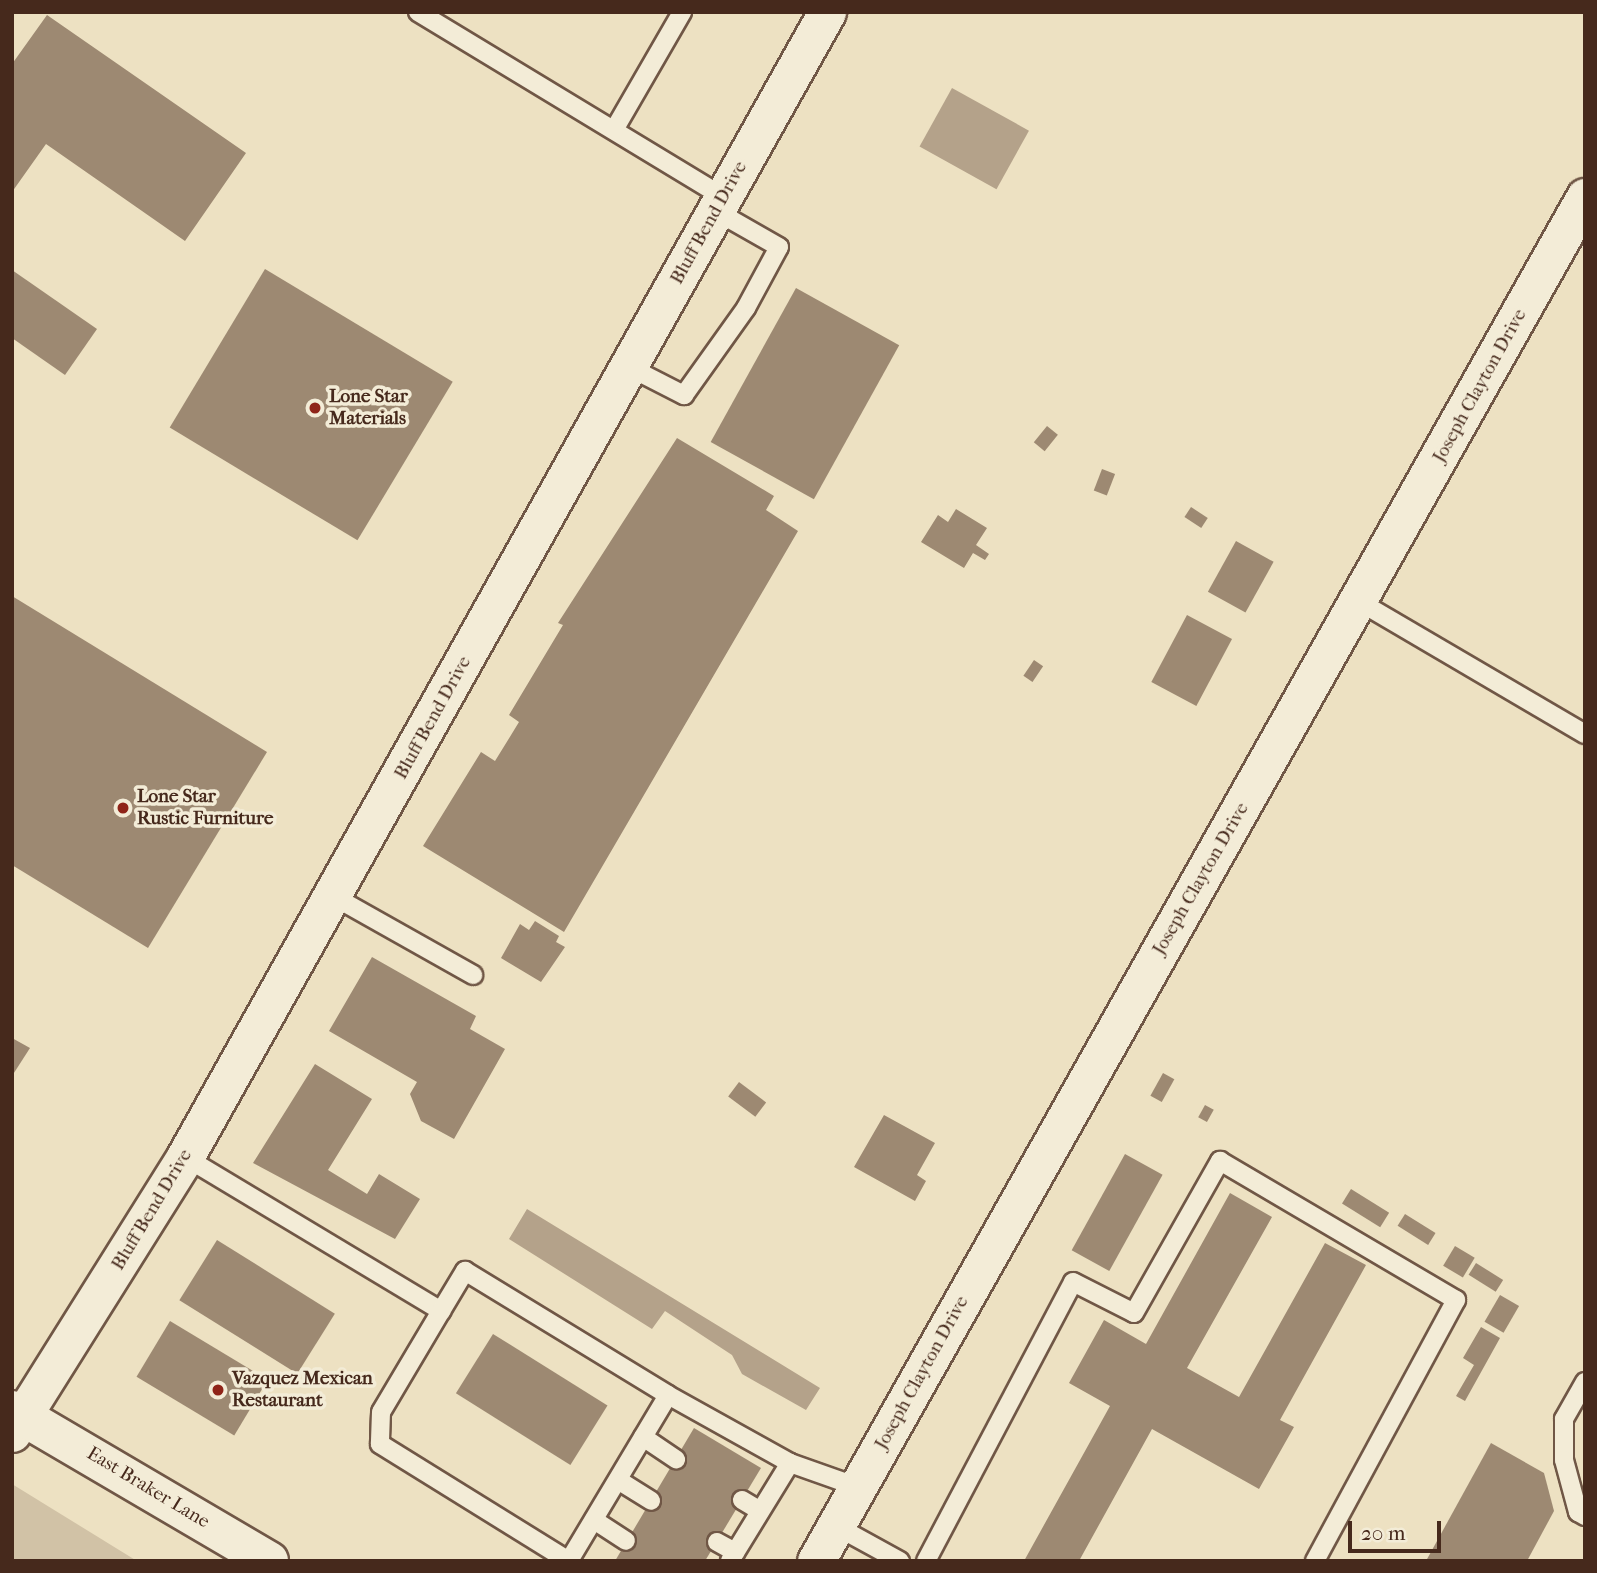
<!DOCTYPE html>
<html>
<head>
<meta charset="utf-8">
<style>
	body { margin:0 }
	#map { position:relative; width:1597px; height:1573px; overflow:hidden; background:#ede1c2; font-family:"IM FELL French Canon",serif }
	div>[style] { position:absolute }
	.green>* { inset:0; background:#d1c2a6 }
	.water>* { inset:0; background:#b4a28a; transform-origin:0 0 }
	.building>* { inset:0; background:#9d8972; transform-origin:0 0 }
	.roads { filter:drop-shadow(2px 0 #705746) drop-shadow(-2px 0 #705746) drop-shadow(0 2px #705746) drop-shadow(0 -2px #705746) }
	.lane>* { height:18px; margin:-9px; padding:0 9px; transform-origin:9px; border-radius:9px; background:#f3ecd7 }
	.street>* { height:37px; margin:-18.5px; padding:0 18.5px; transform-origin:18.5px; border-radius:18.5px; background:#f3ecd7 }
	.secondary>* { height:38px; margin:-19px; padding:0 19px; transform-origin:19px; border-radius:19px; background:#f3ecd7 }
	.dots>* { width:19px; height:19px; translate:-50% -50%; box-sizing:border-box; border:4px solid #f3ecd7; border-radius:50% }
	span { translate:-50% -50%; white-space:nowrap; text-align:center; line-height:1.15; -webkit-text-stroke:7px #f3ecd7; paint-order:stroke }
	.street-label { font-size:19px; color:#46291c }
	.poi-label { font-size:19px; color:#46291c; font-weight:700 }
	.left { translate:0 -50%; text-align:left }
	.frame { position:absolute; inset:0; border:14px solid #46291c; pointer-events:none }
	.scale { position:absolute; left:1348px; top:1521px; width:93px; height:32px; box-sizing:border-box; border:4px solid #46291c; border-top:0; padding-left:9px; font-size:21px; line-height:24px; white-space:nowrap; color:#46291c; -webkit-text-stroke:5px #f3ecd7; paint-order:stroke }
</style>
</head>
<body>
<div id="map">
	<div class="green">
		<div style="clip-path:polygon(12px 1484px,137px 1561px,12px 1561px)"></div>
	</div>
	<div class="water">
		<div style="left:952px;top:88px;width:88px;height:67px;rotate:29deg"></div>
		<div style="clip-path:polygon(527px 1209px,820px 1388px,806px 1410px,742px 1374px,732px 1355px,665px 1311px,652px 1329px,509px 1239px)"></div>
	</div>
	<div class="building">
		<div style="clip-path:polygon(47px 15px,246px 153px,185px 241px,46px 144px,12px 192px,12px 64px)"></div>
		<div style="left:265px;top:269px;width:219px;height:185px;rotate:31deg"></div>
		<div style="clip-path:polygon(12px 270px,97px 329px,65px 375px,12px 338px)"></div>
		<div style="left:796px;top:288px;width:118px;height:176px;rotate:29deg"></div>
		<div style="left:1047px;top:426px;width:14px;height:21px;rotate:39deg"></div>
		<div style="clip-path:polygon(677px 438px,774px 496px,766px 510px,798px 531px,564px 932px,423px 846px,481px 752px,495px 761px,519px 722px,509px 715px,563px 625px,558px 623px)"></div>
		<div style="left:1102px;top:469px;width:14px;height:23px;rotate:21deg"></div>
		<div style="left:1191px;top:507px;width:20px;height:12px;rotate:33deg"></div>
		<div style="clip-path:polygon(956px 509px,987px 528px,976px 545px,989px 554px,985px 560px,973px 553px,964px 568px,921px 542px,938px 515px,948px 522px)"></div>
		<div style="left:1236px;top:541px;width:43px;height:58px;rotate:29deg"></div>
		<div style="clip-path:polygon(12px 596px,267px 752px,148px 948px,12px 865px)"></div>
		<div style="left:1187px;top:615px;width:51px;height:76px;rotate:28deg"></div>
		<div style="left:1034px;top:660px;width:11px;height:19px;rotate:34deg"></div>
		<div style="clip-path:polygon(535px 921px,559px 936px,556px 942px,565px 947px,541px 982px,501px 958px,520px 924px,529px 930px)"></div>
		<div style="clip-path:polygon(372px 957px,476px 1016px,470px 1029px,505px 1049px,454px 1139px,421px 1121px,410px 1094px,417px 1082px,329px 1031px)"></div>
		<div style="clip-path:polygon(12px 1038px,30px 1048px,12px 1076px)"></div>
		<div style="clip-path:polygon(315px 1064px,372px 1099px,328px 1170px,367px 1194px,379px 1174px,420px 1199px,395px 1239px,253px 1163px)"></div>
		<div style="left:1163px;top:1073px;width:13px;height:26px;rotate:29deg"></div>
		<div style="left:739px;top:1082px;width:34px;height:18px;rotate:37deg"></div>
		<div style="left:1205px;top:1105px;width:10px;height:14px;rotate:29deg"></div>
		<div style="clip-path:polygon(884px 1115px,935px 1143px,917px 1175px,926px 1181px,915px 1201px,854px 1167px)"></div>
		<div style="left:1125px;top:1154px;width:43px;height:110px;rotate:29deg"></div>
		<div style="left:1351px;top:1189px;width:45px;height:17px;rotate:32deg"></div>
		<div style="clip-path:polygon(1230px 1193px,1272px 1217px,1187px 1368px,1239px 1397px,1325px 1243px,1366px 1265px,1280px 1420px,1294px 1427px,1259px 1489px,1152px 1429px,1079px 1561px,1024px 1561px,1110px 1406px,1069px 1383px,1104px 1320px,1146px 1344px)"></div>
		<div style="left:1405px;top:1214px;width:36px;height:14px;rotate:32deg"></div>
		<div style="left:217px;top:1240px;width:139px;height:71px;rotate:32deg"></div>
		<div style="left:1455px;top:1246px;width:23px;height:23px;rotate:31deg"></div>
		<div style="left:1476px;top:1263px;width:32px;height:14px;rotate:32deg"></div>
		<div style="left:1500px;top:1295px;width:22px;height:31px;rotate:30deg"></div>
		<div style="left:170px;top:1321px;width:114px;height:65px;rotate:31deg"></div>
		<div style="clip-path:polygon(1481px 1327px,1500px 1338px,1465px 1401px,1456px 1396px,1474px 1365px,1463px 1358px)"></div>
		<div style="left:493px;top:1334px;width:135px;height:70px;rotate:32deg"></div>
		<div style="clip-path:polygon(694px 1428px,761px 1468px,705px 1561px,615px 1561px)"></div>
		<div style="clip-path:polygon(1491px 1443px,1544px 1473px,1554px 1511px,1527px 1561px,1426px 1561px)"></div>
	</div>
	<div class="roads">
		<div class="lane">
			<div style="left:418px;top:12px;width:358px;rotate:31.2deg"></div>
			<div style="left:614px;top:130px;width:136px;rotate:-60deg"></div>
			<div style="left:629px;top:367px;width:62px;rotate:27deg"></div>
			<div style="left:684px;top:395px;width:107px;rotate:-54.5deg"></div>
			<div style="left:746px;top:308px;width:69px;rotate:-61.6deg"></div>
			<div style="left:779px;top:247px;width:73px;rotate:-150.3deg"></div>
			<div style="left:1360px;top:602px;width:261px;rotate:30.4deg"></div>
			<div style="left:333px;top:896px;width:161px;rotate:29.4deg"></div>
			<div style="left:185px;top:1157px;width:299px;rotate:31deg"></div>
			<div style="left:441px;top:1311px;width:117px;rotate:120.7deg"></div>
			<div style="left:381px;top:1412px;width:32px;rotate:92deg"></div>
			<div style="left:380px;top:1444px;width:222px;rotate:31.8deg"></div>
			<div style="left:441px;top:1311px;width:47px;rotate:-59deg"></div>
			<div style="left:465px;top:1271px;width:238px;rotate:31.4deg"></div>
			<div style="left:1585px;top:1382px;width:43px;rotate:119.6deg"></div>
			<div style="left:1564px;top:1419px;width:41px;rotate:90deg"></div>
			<div style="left:1564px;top:1460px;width:54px;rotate:74.9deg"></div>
			<div style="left:1578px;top:1512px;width:8px;rotate:30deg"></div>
			<div style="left:643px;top:1437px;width:40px;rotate:34deg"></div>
			<div style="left:790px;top:1463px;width:72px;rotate:19.4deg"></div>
			<div style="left:618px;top:1480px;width:39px;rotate:32deg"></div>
			<div style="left:742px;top:1500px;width:21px;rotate:31deg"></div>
			<div style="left:594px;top:1520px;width:38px;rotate:33deg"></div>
			<div style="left:836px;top:1526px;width:73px;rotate:28.7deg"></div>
			<div style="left:717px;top:1542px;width:21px;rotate:29deg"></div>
			<div style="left:570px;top:1559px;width:191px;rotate:-59.1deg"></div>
			<div style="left:668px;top:1395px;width:140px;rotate:29.1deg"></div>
			<div style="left:790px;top:1463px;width:115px;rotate:121.5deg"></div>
			<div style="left:926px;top:1561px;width:315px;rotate:-62.2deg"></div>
			<div style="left:1073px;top:1282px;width:68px;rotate:26.9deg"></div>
			<div style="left:1134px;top:1313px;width:175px;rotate:-60.5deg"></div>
			<div style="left:1220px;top:1161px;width:274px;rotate:30.5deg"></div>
			<div style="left:1456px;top:1300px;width:297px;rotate:118.4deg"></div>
		</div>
		<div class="street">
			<div style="left:12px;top:1433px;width:326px;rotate:-57.9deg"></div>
			<div style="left:185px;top:1157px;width:1313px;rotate:-60.72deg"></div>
			<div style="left:816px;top:1561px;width:1566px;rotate:-60.59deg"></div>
		</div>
		<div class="secondary">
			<div style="left:12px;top:1410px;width:298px;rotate:30.4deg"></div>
		</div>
	</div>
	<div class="dots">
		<div style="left:315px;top:408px;background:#8f2418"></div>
		<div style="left:123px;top:808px;background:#8f2418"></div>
		<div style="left:218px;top:1390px;background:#8f2418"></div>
	</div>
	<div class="street-label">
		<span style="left:709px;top:223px;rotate:-61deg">Bluff Bend Drive</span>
		<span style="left:1480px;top:386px;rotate:-61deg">Joseph Clayton Drive</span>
		<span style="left:433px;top:718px;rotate:-61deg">Bluff Bend Drive</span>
		<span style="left:1201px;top:879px;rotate:-60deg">Joseph Clayton Drive</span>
		<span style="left:152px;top:1210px;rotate:-59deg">Bluff Bend Drive</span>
		<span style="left:922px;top:1373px;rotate:-61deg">Joseph Clayton Drive</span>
		<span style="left:148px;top:1488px;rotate:31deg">East Braker Lane</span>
	</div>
	<div class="poi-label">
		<span class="left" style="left:329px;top:408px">Lone Star<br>Materials</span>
		<span class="left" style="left:137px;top:808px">Lone Star<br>Rustic Furniture</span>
		<span class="left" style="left:232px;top:1390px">Vazquez Mexican<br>Restaurant</span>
	</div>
	<div class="frame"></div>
	<div class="scale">20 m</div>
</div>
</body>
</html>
